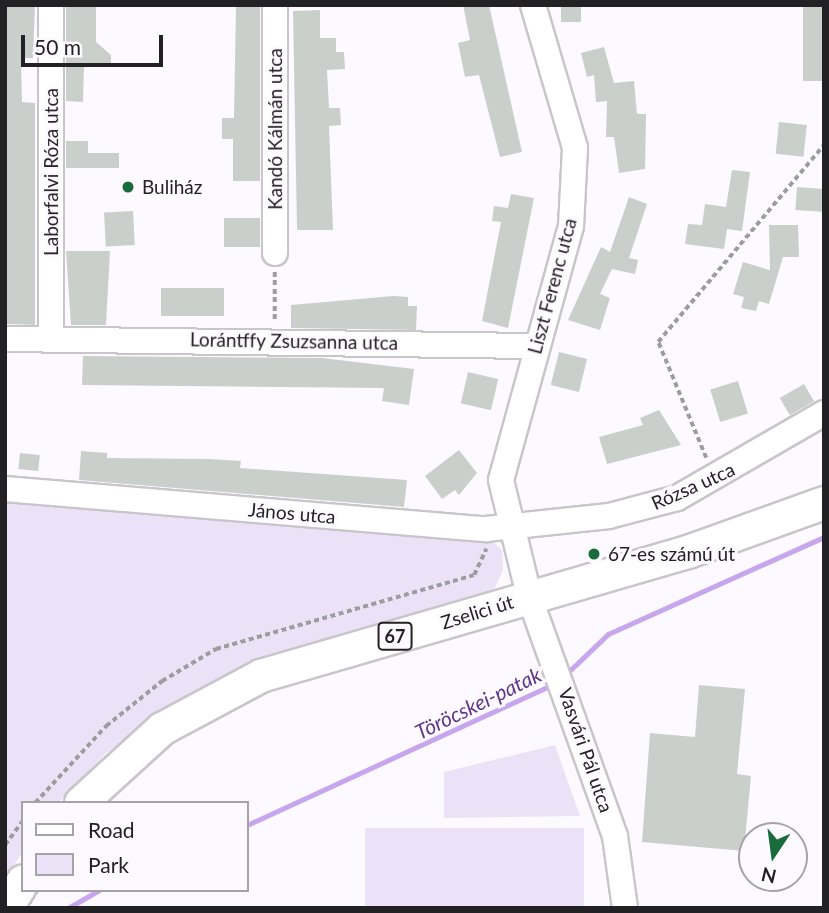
<!DOCTYPE html>
<html>
<head>
<meta charset="utf-8">
<style>
	body { margin:0 }
	#map { position:relative; width:829px; height:913px; overflow:hidden; background:#fcfaff; font-family:Lato,sans-serif }
	div>[style] { position:absolute }
	.green>* { inset:0; background:#ebe2f7; transform-origin:0 0 }
	.stream>* { height:5px; margin:-2.5px; padding:0 2.5px; transform-origin:2.5px; border-radius:2.5px; background:#c7a6ee }
	.building>* { inset:0; background:#cacfcc; transform-origin:0 0 }
	.path>* { height:3.5px; margin-top:-1.75px; transform-origin:0; background:repeating-linear-gradient(90deg,#9d9c9f 0 5px,transparent 0 8.5px) }
	.roads { filter:drop-shadow(2px 0 #c8c6cb) drop-shadow(-2px 0 #c8c6cb) drop-shadow(0 2px #c8c6cb) drop-shadow(0 -2px #c8c6cb) }
	.minor>* { height:24px; margin:-12px; padding:0 12px; transform-origin:12px; border-radius:12px; background:#fff }
	.major>* { height:32px; margin:-16px; padding:0 16px; transform-origin:16px; border-radius:16px; background:#fff }
	.dots>* { width:19px; height:19px; translate:-50% -50%; box-sizing:border-box; border:4px solid #fcfaff; border-radius:50% }
	span { translate:-50% -50%; white-space:nowrap; text-align:center; line-height:1.15; -webkit-text-stroke:6px #fcfaff; paint-order:stroke }
	.shield-label span { padding:2px 5px; background:#fcfaff; border:2px solid; border-radius:5px; -webkit-text-stroke-width:0 }
	.shield-label { font-size:18px; color:#222123; font-weight:700 }
	.street-label { font-size:19px; color:#222123 }
	.poi-label { font-size:19px; color:#222123 }
	.left { translate:0 -50%; text-align:left }
	.water-label { font-size:21px; color:#613689; font-style:italic }
	.frame { position:absolute; inset:0; border:7px solid #222123; pointer-events:none }
	.legend { position:absolute; left:21px; top:801px; width:228px; height:91px; box-sizing:border-box; background:#fcfaff; border:2px solid #a5a3a7; margin:0; padding:9px 12px; list-style:none; font-size:21px; color:#222123 }
	.legend li { display:flex; align-items:center; gap:14px; height:35px }
	.legend b { width:35px; border:2px solid #a5a3a7 }
	.north { position:absolute; left:738px; top:822px; width:70px; height:70px; box-sizing:border-box; background:#fcfaff; border:2px solid #a5a3a7; border-radius:50%; rotate:193deg; font-size:19px; font-weight:700; line-height:28px; text-align:center; color:#222123 }
	.north::after { content:''; display:block; margin:auto; width:24px; height:32px; background:#1a6b3b; clip-path:polygon(50% 0,100% 100%,50% 72%,0 100%) }
	.scale { position:absolute; left:21px; top:35px; width:142px; height:32px; box-sizing:border-box; border:4px solid #222123; border-top:0; padding-left:9px; font-size:21px; line-height:24px; white-space:nowrap; color:#222123; -webkit-text-stroke:5px #fcfaff; paint-order:stroke }
</style>
</head>
<body>
<div id="map">
	<div class="green">
		<div style="clip-path:polygon(5px 497px,482px 533px,502px 550px,503px 570px,493px 592px,257px 664px,176px 703px,105px 754px,58px 803px,23px 803px,23px 851px,5px 879px)"></div>
		<div style="clip-path:polygon(555px 745px,580px 816px,444px 818px,444px 772px)"></div>
		<div style="left:365px;top:828px;width:219px;height:80px"></div>
	</div>
	<div class="stream">
		<div style="left:564px;top:676px;width:61px;rotate:-43.7deg"></div>
		<div style="left:608px;top:634px;width:237px;rotate:-24.2deg"></div>
		<div style="left:247px;top:825px;width:337px;rotate:-24.7deg"></div>
		<div style="left:68px;top:908px;width:36px;rotate:-30deg"></div>
	</div>
	<div class="building">
		<div style="clip-path:polygon(6px 5px,35px 5px,33px 58px,21px 58px,22px 102px,35px 103px,35px 325px,7px 324px)"></div>
		<div style="clip-path:polygon(66px 5px,96px 5px,96px 42px,111px 55px,111px 67px,84px 66px,83px 102px,66px 101px)"></div>
		<div style="clip-path:polygon(236px 5px,260px 5px,260px 181px,233px 181px,233px 139px,222px 139px,222px 118px,234px 118px)"></div>
		<div style="clip-path:polygon(463px 5px,489px 5px,522px 152px,500px 157px,479px 75px,465px 77px,458px 43px,470px 40px)"></div>
		<div style="left:561px;top:5px;width:20px;height:17px"></div>
		<div style="left:803px;top:5px;width:21px;height:76px"></div>
		<div style="clip-path:polygon(320px 10px,320px 38px,336px 38px,336px 52px,344px 52px,345px 69px,327px 70px,329px 108px,340px 108px,341px 125px,329px 126px,333px 230px,297px 230px,293px 11px)"></div>
		<div style="clip-path:polygon(604px 47px,614px 83px,634px 81px,637px 114px,646px 114px,645px 169px,619px 173px,614px 137px,606px 137px,607px 101px,596px 102px,594px 75px,587px 77px,581px 53px)"></div>
		<div style="left:779px;top:122px;width:28px;height:32px;rotate:6deg"></div>
		<div style="clip-path:polygon(66px 141px,88px 141px,88px 153px,119px 153px,119px 168px,66px 168px)"></div>
		<div style="clip-path:polygon(732px 170px,750px 172px,742px 231px,727px 229px,724px 249px,685px 244px,688px 224px,702px 225px,705px 204px,726px 207px)"></div>
		<div style="left:797px;top:187px;width:27px;height:23px;rotate:4deg"></div>
		<div style="clip-path:polygon(511px 194px,534px 198px,508px 328px,482px 321px,501px 222px,492px 221px,494px 206px,508px 208px)"></div>
		<div style="clip-path:polygon(629px 197px,647px 204px,629px 258px,638px 260px,635px 274px,612px 269px,600px 294px,610px 298px,600px 330px,568px 320px,601px 247px,610px 252px)"></div>
		<div style="left:133px;top:211px;width:34px;height:29px;rotate:87deg"></div>
		<div style="left:224px;top:218px;width:36px;height:29px"></div>
		<div style="clip-path:polygon(769px 225px,798px 225px,799px 257px,783px 257px,769px 304px,759px 301px,756px 311px,741px 308px,744px 297px,733px 294px,743px 262px,770px 270px)"></div>
		<div style="clip-path:polygon(66px 251px,110px 251px,106px 325px,71px 325px)"></div>
		<div style="left:161px;top:288px;width:63px;height:28px"></div>
		<div style="clip-path:polygon(393px 296px,408px 297px,408px 306px,417px 306px,416px 330px,291px 328px,291px 305px)"></div>
		<div style="left:559px;top:352px;width:29px;height:34px;rotate:14deg"></div>
		<div style="clip-path:polygon(83px 356px,322px 358px,414px 369px,409px 405px,382px 401px,384px 388px,82px 385px)"></div>
		<div style="left:468px;top:372px;width:31px;height:32px;rotate:13deg"></div>
		<div style="left:738px;top:381px;width:34px;height:29px;rotate:73deg"></div>
		<div style="left:804px;top:384px;width:20px;height:28px;rotate:60deg"></div>
		<div style="clip-path:polygon(659px 410px,681px 445px,607px 464px,599px 437px,643px 425px,640px 418px)"></div>
		<div style="clip-path:polygon(459px 450px,477px 473px,459px 495px,455px 490px,442px 499px,425px 476px)"></div>
		<div style="clip-path:polygon(81px 451px,107px 453px,107px 458px,210px 459px,241px 461px,240px 468px,407px 480px,404px 507px,79px 480px)"></div>
		<div style="left:20px;top:453px;width:20px;height:16px;rotate:6deg"></div>
		<div style="clip-path:polygon(699px 685px,745px 689px,737px 774px,751px 776px,744px 851px,642px 842px,650px 733px,695px 737px)"></div>
	</div>
	<div class="path">
		<div style="left:275px;top:272px;width:49px;rotate:90deg"></div>
		<div style="left:706px;top:458px;width:126px;rotate:-112.5deg"></div>
		<div style="left:658px;top:342px;width:258px;rotate:-49.9deg"></div>
		<div style="left:35px;top:803px;width:105px;rotate:-47.3deg"></div>
		<div style="left:106px;top:726px;width:72px;rotate:-38.8deg"></div>
		<div style="left:162px;top:681px;width:63px;rotate:-30.7deg"></div>
		<div style="left:216px;top:649px;width:268px;rotate:-16deg"></div>
		<div style="left:474px;top:575px;width:29px;rotate:-65deg"></div>
		<div style="left:5px;top:845px;width:31px;rotate:-54deg"></div>
	</div>
	<div class="roads">
		<div class="minor">
			<div style="left:51px;top:5px;width:334px;rotate:90deg"></div>
			<div style="left:275px;top:5px;width:248px;rotate:90deg"></div>
			<div style="left:533px;top:5px;width:149px;rotate:73.6deg"></div>
			<div style="left:575px;top:148px;width:78px;rotate:92.9deg"></div>
			<div style="left:571px;top:226px;width:263px;rotate:105.4deg"></div>
			<div style="left:501px;top:480px;width:119px;rotate:76.4deg"></div>
			<div style="left:529px;top:596px;width:255px;rotate:70.3deg"></div>
			<div style="left:615px;top:836px;width:73px;rotate:82.1deg"></div>
			<div style="left:5px;top:339px;width:531px;rotate:0.76deg"></div>
			<div style="left:5px;top:489px;width:483px;rotate:4.8deg"></div>
			<div style="left:486px;top:529px;width:124px;rotate:-6deg"></div>
			<div style="left:609px;top:516px;width:70px;rotate:-14.8deg"></div>
			<div style="left:677px;top:498px;width:170px;rotate:-30deg"></div>
		</div>
		<div class="major">
			<div style="left:81px;top:803px;width:110px;rotate:-42.4deg"></div>
			<div style="left:162px;top:729px;width:112px;rotate:-28.2deg"></div>
			<div style="left:261px;top:676px;width:445px;rotate:-16.2deg"></div>
			<div style="left:688px;top:552px;width:145px;rotate:-19.8deg"></div>
			<div style="left:7px;top:908px;width:31px;rotate:-59deg"></div>
		</div>
	</div>
	<div class="dots">
		<div style="left:128px;top:187px;background:#1a6b3b"></div>
		<div style="left:594px;top:554px;background:#1a6b3b"></div>
	</div>
	<div class="shield-label">
		<span style="left:395px;top:636px">67</span>
	</div>
	<div class="street-label">
		<span style="left:275px;top:129px;rotate:-90deg">Kandó Kálmán utca</span>
		<span style="left:51px;top:172px;rotate:-90deg">Laborfalvi Róza utca</span>
		<span style="left:552px;top:286px;rotate:-75deg">Liszt Ferenc utca</span>
		<span style="left:294px;top:341px;rotate:1deg">Lorántffy Zsuzsanna utca</span>
		<span style="left:693px;top:486px;rotate:-24deg">Rózsa utca</span>
		<span style="left:292px;top:513px;rotate:5deg">János utca</span>
		<span style="left:477px;top:612px;rotate:-17deg">Zselici út</span>
		<span style="left:586px;top:750px;rotate:71deg">Vasvári Pál utca</span>
	</div>
	<div class="poi-label">
		<span class="left" style="left:142px;top:187px">Buliház</span>
		<span class="left" style="left:608px;top:554px">67-es számú út</span>
	</div>
	<div class="water-label">
		<span style="left:478px;top:703px;rotate:-26deg">Töröcskei-patak</span>
	</div>
	<div class="frame"></div>
	<ul class="legend">
	<li><b style="height:9px;background:#fff"></b>Road</li>
	<li><b style="height:19px;background:#ebe2f7"></b>Park</li>
	</ul>
	<div class="north">N</div>
	<div class="scale">50 m</div>
</div>
</body>
</html>
